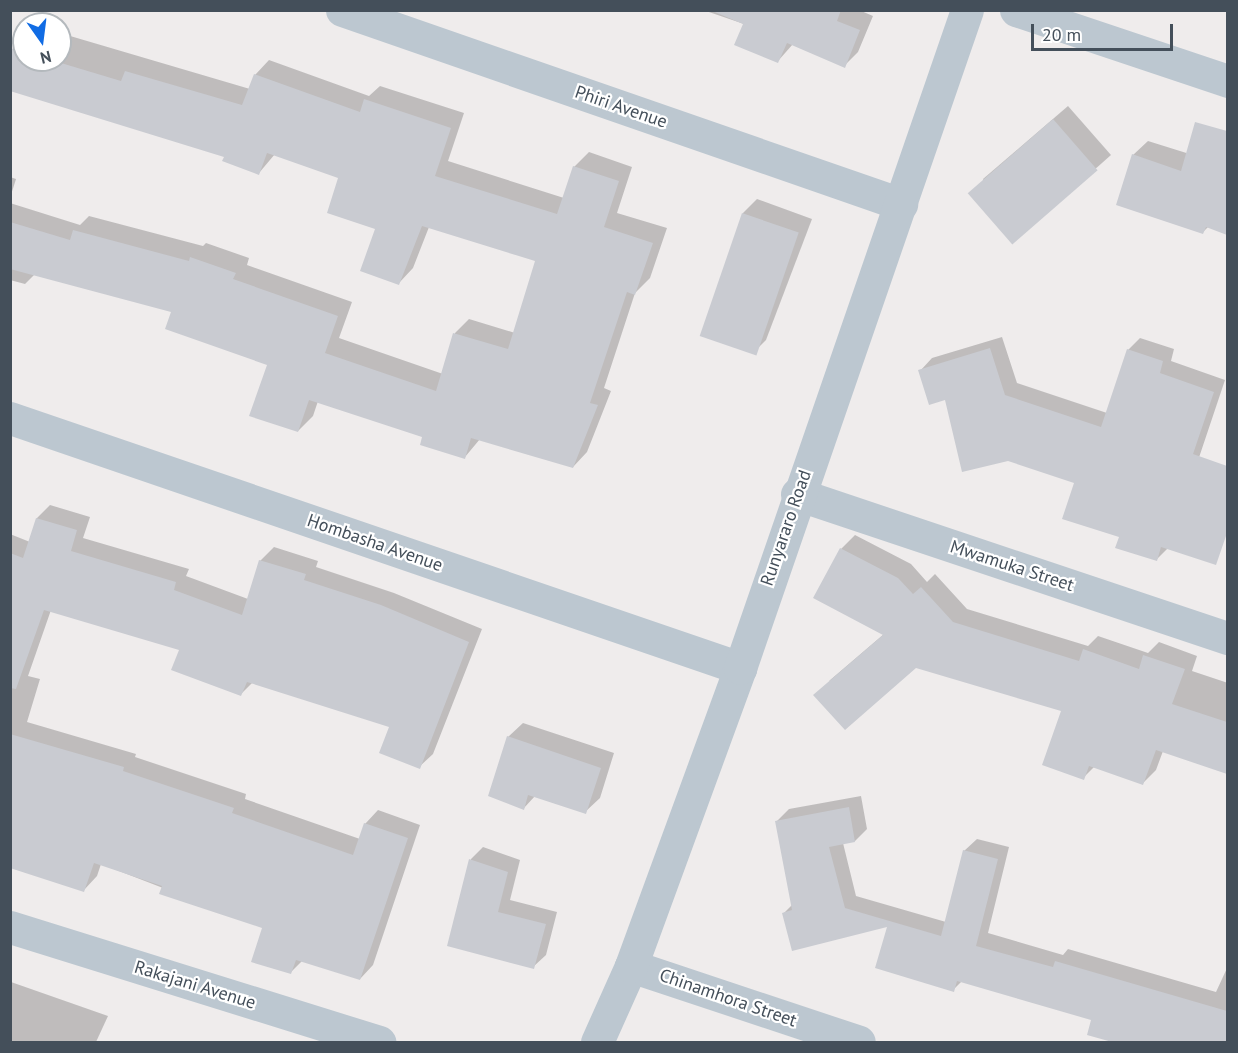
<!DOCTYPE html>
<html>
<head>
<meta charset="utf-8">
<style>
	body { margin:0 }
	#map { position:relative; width:1238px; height:1053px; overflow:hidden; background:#efecec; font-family:"PT Sans",sans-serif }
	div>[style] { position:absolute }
	.shadow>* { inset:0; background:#0003 }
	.building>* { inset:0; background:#c9cbd1; transform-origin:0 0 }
	.minor>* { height:33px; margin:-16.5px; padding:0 16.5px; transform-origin:16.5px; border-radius:16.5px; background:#bcc7d0 }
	span { translate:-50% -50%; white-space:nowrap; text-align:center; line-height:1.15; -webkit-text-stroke:4.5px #fff; paint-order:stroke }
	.street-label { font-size:18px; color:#444f5a }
	.frame { position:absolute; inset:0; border:12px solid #444f5a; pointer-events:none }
	.north { position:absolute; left:12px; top:12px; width:60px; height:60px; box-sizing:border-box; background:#fff; border:2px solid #b4b9bd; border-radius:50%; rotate:166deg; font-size:16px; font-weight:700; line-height:24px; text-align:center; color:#444f5a }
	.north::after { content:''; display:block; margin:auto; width:21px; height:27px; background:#116ce4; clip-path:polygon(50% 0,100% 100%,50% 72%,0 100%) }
	.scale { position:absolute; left:1031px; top:24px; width:142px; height:27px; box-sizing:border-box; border:3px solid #444f5a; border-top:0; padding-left:8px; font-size:18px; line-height:21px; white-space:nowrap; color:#444f5a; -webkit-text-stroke:4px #fff; paint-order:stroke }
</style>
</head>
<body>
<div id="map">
	<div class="shadow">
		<div style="clip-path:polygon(703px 10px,859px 10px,873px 16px,858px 52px,844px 66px,793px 44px,778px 61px,744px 24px)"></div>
		<div style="clip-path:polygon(60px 33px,250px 89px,255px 75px,269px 60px,369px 96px,380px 86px,464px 113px,448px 161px,564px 198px,574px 167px,589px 152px,632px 167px,617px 213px,667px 228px,650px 278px,635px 293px,604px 388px,611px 391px,587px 452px,573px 467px,480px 439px,465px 457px,424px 437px,318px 401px,313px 416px,298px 431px,269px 364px,173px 311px,35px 274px,25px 284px,10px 280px,10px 203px,80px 225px,89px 216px,203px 246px,206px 243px,249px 258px,247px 265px,352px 302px,339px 338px,443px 374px,455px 333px,469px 319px,515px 333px,537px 260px,429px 227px,413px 268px,399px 283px,377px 228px,340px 177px,275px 154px,259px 173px,226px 156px,10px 89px,18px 50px,24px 45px,24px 60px,60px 60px)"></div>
		<div style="clip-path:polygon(1068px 106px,1111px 155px,1013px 242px,983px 179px)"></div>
		<div style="clip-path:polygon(1148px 141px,1228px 166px,1228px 233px,1209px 226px,1203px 232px,1133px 155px)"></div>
		<div style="clip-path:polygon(10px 177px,16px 179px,10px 198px)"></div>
		<div style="clip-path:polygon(757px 199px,812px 219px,766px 340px,752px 354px,743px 213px)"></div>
		<div style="clip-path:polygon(1002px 337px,1017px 383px,1107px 413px,1128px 350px,1140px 338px,1174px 349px,1171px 361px,1225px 380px,1169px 547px,1156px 560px,1121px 536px,1076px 482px,946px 398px,920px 371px,932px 358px)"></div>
		<div style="clip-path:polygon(50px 505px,90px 517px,83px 538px,189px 569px,186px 576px,248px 599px,260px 561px,274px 547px,318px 561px,316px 567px,394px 593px,482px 629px,433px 754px,419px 767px,391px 726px,253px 682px,241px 694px,181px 649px,51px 610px,28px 676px,40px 679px,27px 722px,136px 754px,135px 757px,246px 794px,245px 799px,360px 839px,365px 824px,378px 810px,420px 825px,373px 965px,360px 979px,303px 960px,291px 972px,264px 927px,101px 864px,97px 876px,84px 890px,10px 867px,10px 534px,30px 542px,37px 518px)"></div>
		<div style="clip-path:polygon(855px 535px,911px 564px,927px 582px,935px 574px,967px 609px,1088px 646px,1098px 636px,1148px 653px,1159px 642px,1197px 656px,1192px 671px,1228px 683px,1228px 773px,1163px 751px,1156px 770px,1143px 783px,1094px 767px,1083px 778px,1063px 710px,916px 667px,829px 681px,884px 634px,841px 549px)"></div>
		<div style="clip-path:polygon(523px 723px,614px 753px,600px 798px,585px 812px,535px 796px,524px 808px,508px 737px)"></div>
		<div style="clip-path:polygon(861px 796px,867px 829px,855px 841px,843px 843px,856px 896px,946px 922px,964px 851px,977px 839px,1009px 847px,988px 933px,1063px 955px,1068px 949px,1216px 992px,1228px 966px,1228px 1042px,1117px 1042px,1088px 1034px,1093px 1019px,962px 981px,953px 990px,890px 925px,784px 913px,792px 905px,777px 821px,789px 809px)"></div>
		<div style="clip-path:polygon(483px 847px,520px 860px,510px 900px,557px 912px,546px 955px,533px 967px,448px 945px,471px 859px)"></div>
		<div style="clip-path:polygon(11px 982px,108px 1016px,96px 1042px,10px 1042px)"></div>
	</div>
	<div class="building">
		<div style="clip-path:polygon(710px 10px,841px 10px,837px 21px,860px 30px,845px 68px,787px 43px,778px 63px,734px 45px,743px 24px)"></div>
		<div style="clip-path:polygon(10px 48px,24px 52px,24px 60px,51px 60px,121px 81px,125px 71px,242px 105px,254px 74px,360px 112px,364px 99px,451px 128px,435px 176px,557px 214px,573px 166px,619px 181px,604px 227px,653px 243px,635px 295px,627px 292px,590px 403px,598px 405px,573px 468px,471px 438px,465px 459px,420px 445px,422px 437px,309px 400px,298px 432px,249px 416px,267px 365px,165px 329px,171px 312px,10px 269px,10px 222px,70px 240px,73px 230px,189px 261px,190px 257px,236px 273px,233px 279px,338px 316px,325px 353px,436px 391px,453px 333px,508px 349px,535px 261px,422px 226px,399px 285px,360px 271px,375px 229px,327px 213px,338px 178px,267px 153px,259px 175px,222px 161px,224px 157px,10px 91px)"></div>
		<div style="left:1053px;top:119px;width:68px;height:113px;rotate:49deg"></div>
		<div style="clip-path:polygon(1195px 122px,1227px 131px,1227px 235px,1206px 227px,1203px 234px,1116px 205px,1132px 154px,1181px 171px)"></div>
		<div style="left:742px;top:213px;width:60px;height:130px;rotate:19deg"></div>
		<div style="clip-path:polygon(990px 348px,1005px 395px,1101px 427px,1127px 349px,1163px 361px,1160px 373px,1214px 392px,1193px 454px,1227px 466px,1227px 533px,1216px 565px,1161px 547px,1157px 561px,1115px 548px,1119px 537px,1062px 519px,1074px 483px,1008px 461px,962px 472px,945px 400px,929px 405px,918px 370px)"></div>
		<div style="clip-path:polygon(36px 518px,77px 530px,71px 551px,176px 582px,174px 590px,242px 615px,259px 560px,306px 574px,304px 580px,381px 605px,469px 642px,420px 769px,379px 753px,389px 727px,247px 682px,241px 696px,171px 670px,179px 650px,44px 610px,16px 689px,10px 688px,10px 553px,23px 558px)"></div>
		<div style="clip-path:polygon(840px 548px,898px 578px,913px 594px,921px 587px,953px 622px,1079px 661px,1083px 649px,1139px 669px,1143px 655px,1185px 669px,1172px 704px,1227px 722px,1227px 774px,1156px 750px,1143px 785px,1089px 766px,1084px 780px,1042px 765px,1061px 711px,916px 668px,845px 730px,813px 695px,883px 635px,813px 598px)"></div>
		<div style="clip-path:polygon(10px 734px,124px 767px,123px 771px,234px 808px,232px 813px,353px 855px,364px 823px,408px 838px,360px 980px,296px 960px,291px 974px,251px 962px,262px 928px,159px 894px,162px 886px,94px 863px,84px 892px,10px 868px)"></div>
		<div style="clip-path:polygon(507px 736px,601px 768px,586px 814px,528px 795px,524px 810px,488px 796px)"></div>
		<div style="clip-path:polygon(849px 807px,855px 842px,829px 847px,845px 908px,941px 936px,963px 850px,998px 859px,976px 946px,1053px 967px,1055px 961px,1227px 1011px,1227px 1042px,1112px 1042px,1087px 1035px,1091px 1020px,957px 981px,954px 992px,875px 968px,887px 927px,792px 951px,782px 913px,792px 910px,775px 821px)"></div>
		<div style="clip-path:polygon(469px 859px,508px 872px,498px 912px,546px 924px,534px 969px,447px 946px)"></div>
	</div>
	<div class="minor">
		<div style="left:342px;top:10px;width:592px;rotate:19.14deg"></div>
		<div style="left:1016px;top:10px;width:224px;rotate:18.5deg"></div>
		<div style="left:10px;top:418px;width:772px;rotate:18.9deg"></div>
		<div style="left:797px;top:494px;width:454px;rotate:18.5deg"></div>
		<div style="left:10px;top:927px;width:387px;rotate:17.3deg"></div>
		<div style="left:631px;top:966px;width:240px;rotate:18.4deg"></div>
		<div style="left:597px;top:1042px;width:83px;rotate:-65.9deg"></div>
		<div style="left:631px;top:966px;width:317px;rotate:-69.9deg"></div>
		<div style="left:740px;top:668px;width:696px;rotate:-70.97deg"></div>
	</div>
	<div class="street-label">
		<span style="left:621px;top:107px;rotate:19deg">Phiri Avenue</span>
		<span style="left:786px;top:528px;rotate:-71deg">Runyararo Road</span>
		<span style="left:375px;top:543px;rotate:19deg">Hombasha Avenue</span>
		<span style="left:1012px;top:566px;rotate:18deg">Mwamuka Street</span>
		<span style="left:195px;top:985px;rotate:17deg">Rakajani Avenue</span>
		<span style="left:728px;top:998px;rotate:19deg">Chinamhora Street</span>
	</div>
	<div class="frame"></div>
	<div class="north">N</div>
	<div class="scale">20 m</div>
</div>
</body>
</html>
